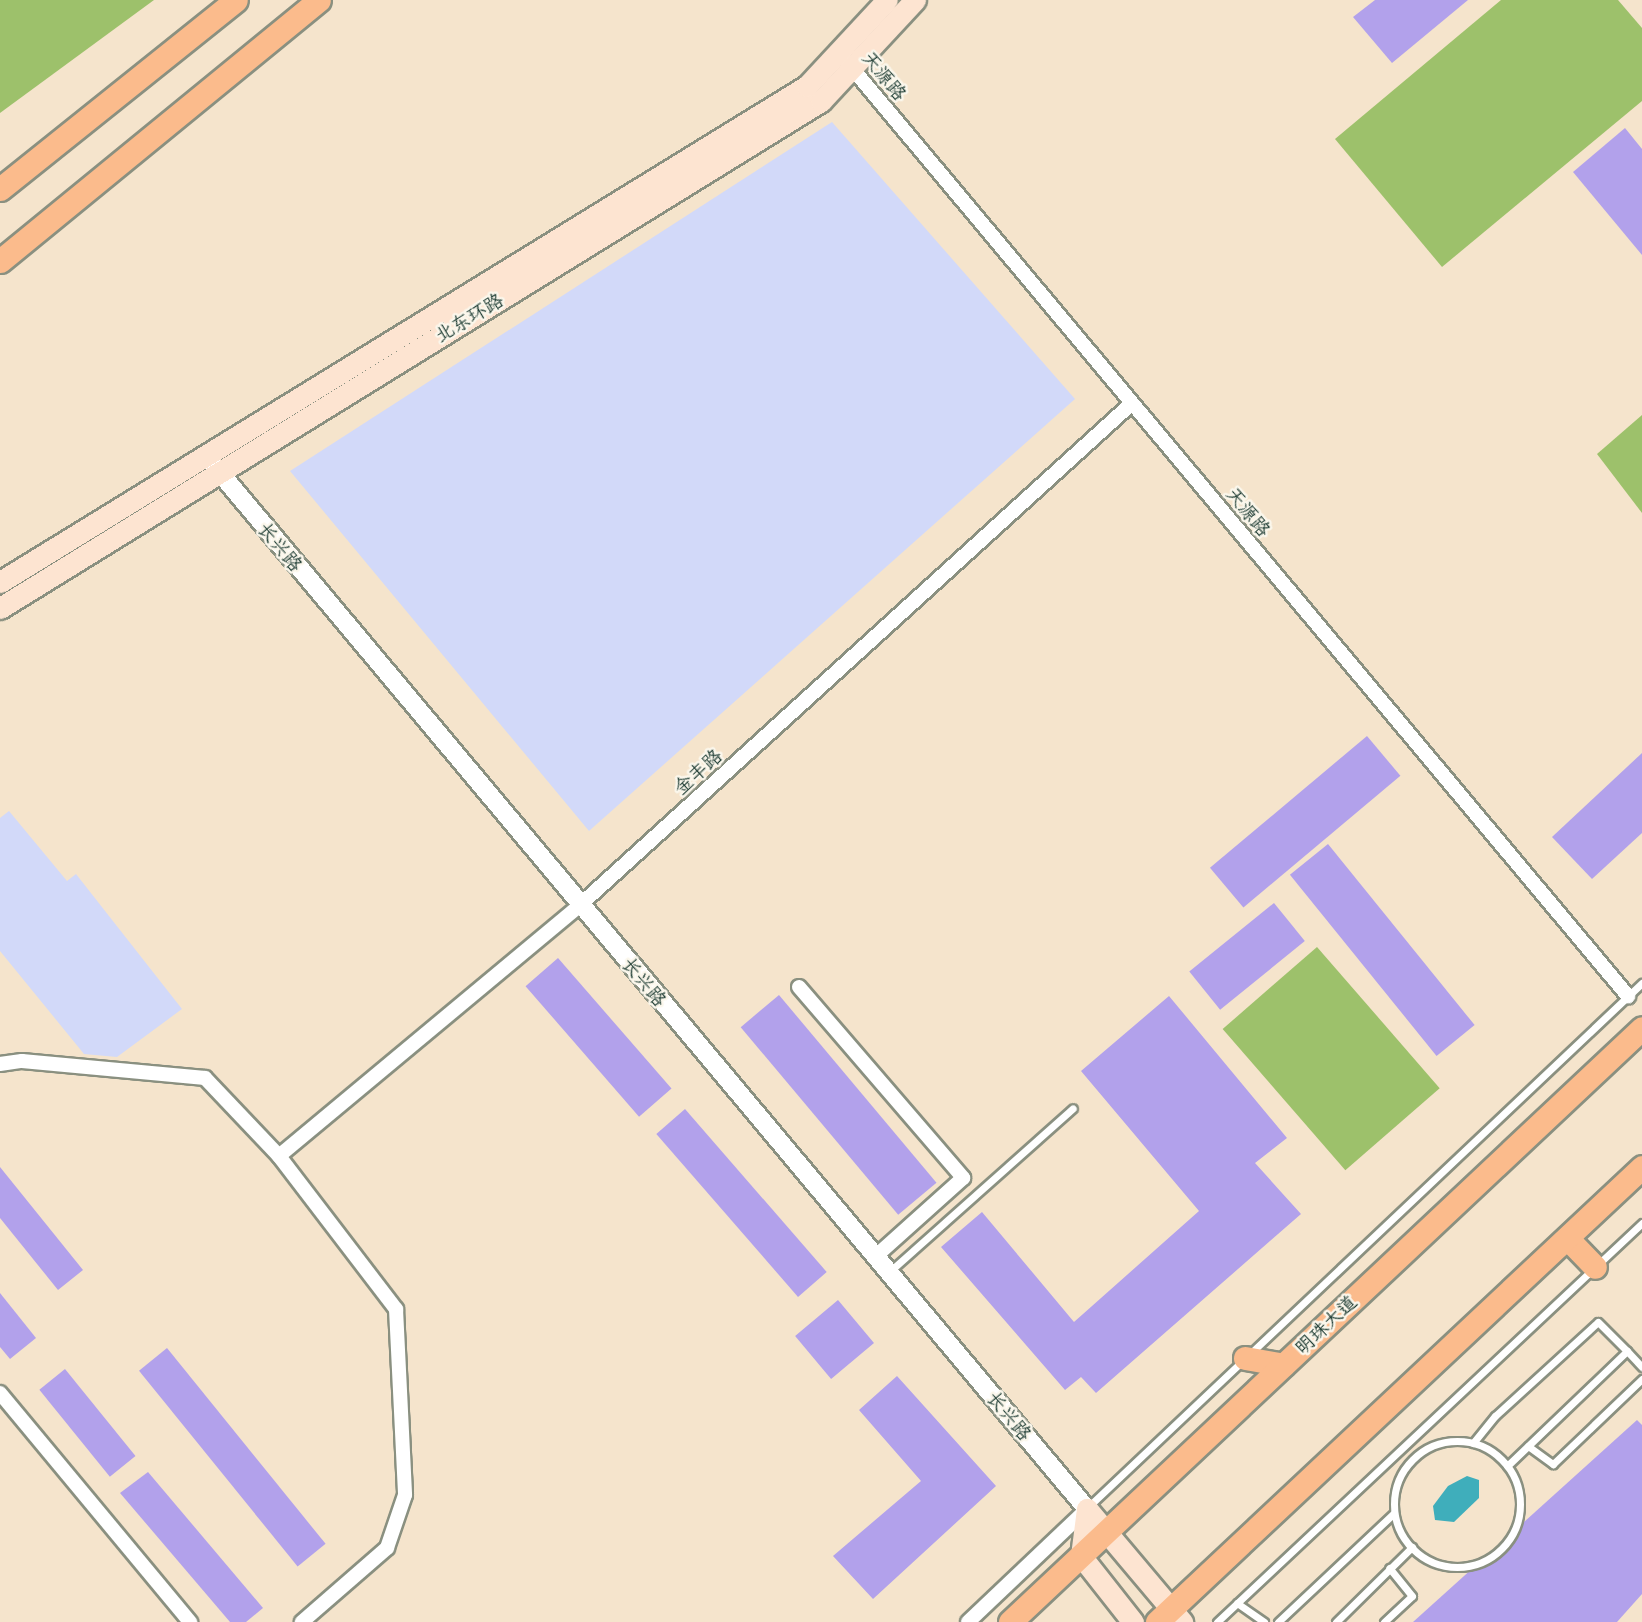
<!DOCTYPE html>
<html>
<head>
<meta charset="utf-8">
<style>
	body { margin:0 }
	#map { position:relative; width:1642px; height:1622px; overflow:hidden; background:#f5e4cc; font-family:Sriracha,"LXGW WenKai TC",sans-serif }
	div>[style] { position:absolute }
	.built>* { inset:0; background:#d2d9f9 }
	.green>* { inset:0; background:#9dc16b; transform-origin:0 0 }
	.water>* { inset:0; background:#3faebb }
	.building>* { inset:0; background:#b2a1eb; transform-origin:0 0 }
	.roads { filter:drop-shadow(2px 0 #8a9080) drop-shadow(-2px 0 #8a9080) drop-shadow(0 2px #8a9080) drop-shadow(0 -2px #8a9080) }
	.service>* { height:7px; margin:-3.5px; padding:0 3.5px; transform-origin:3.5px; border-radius:3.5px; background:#fff }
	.service>.ring { margin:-3.5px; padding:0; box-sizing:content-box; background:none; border:7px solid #fff; border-radius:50% }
	.minor>* { height:14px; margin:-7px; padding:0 7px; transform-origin:7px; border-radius:7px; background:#fff }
	.tertiary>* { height:18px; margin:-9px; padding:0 9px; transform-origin:9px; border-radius:9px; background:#fff }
	.secondary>* { height:21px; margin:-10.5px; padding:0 10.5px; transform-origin:10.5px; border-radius:10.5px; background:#fde4d1 }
	.primary>* { height:23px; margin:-11.5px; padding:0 11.5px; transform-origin:11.5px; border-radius:11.5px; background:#fbbb8c }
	span { translate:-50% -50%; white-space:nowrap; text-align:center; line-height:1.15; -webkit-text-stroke:5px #fbf7ec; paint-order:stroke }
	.street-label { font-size:19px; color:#1f3d34 }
</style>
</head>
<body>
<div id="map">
	<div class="built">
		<div style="clip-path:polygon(832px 122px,1075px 399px,589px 831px,290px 471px)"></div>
		<div style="clip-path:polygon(9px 811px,67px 881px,76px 874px,182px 1009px,117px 1057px,84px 1054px,0 951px,0 818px)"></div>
	</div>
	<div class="green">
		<div style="clip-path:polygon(0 0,154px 0,0 113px)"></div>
		<div style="clip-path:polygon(1501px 0,1618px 0,1642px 28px,1642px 101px,1442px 267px,1335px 139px)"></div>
		<div style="clip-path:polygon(1642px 415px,1642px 513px,1597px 454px)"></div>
		<div style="left:1317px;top:947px;width:187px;height:125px;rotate:49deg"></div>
	</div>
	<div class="water">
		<div style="clip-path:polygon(1467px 1476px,1479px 1480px,1479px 1498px,1454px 1522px,1435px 1520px,1433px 1506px,1448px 1486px)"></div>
	</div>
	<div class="building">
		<div style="clip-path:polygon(1375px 0,1468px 0,1392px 63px,1353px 17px)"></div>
		<div style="clip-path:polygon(1625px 128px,1642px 149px,1642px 255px,1573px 172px)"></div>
		<div style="left:1367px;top:736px;width:52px;height:205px;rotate:50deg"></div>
		<div style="clip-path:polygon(1642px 753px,1642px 833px,1592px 879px,1552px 837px)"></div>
		<div style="left:1328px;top:844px;width:233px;height:49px;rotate:51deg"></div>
		<div style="left:1274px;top:903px;width:49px;height:109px;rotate:51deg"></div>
		<div style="left:558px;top:958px;width:173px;height:43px;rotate:49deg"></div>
		<div style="left:779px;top:995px;width:245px;height:50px;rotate:50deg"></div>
		<div style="clip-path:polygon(1169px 996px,1287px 1138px,1255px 1163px,1301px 1214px,1096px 1393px,1081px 1377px,1065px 1390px,941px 1247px,982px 1212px,1074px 1322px,1199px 1211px,1081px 1071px)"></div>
		<div style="left:685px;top:1109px;width:216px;height:38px;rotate:49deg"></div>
		<div style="clip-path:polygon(0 1167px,83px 1270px,58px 1290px,0 1218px)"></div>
		<div style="clip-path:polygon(0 1293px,36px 1338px,10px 1359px,0 1347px)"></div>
		<div style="left:838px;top:1300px;width:56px;height:56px;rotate:50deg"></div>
		<div style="left:167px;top:1348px;width:252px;height:36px;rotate:51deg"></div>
		<div style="left:65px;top:1369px;width:112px;height:33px;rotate:51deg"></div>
		<div style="clip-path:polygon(897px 1376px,996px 1486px,873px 1599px,833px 1556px,921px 1481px,859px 1410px)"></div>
		<div style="clip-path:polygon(1637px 1420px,1642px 1425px,1642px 1594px,1617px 1622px,1413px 1622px)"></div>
		<div style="clip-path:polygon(148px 1472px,263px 1608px,246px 1622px,230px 1622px,120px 1493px)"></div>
	</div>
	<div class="roads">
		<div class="service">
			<div style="left:889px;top:1272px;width:246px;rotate:-41.7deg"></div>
			<div style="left:1627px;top:1351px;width:22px;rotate:47deg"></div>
			<div class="ring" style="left:1394px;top:1441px;width:119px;height:119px"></div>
			<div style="left:1473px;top:1443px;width:35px;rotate:-51deg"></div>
			<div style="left:1495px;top:1416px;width:139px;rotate:-42.4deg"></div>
			<div style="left:1598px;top:1322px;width:41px;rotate:45deg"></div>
			<div style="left:1627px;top:1351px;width:166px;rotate:136.2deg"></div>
			<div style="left:1528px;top:1446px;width:31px;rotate:36deg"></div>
			<div style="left:1553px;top:1464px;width:123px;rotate:-43.7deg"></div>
			<div style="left:1088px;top:1507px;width:763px;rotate:-43.41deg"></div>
			<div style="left:1237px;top:1603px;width:33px;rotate:35deg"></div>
			<div style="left:1217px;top:1622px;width:583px;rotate:-43.19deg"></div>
			<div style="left:1278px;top:1622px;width:159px;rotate:-43.2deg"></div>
			<div style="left:1336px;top:1622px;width:107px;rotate:-44.6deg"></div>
			<div style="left:1384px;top:1622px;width:38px;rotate:-43deg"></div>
			<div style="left:1412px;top:1596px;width:36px;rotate:-129deg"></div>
		</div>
		<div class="minor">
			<div style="left:847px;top:62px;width:1218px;rotate:50.1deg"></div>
			<div style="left:799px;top:987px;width:252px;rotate:49.3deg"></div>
			<div style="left:963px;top:1178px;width:118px;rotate:138.1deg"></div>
			<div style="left:0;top:1064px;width:22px;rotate:-8deg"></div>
			<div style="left:22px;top:1061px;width:184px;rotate:5.3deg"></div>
			<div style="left:205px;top:1078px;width:108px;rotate:46.5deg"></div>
			<div style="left:279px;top:1156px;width:193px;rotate:52.6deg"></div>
			<div style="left:396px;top:1309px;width:186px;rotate:87.2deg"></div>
			<div style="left:405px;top:1495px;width:56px;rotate:108.8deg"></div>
			<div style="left:387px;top:1548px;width:113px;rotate:139deg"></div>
			<div style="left:279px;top:1156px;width:392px;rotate:-39.8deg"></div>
			<div style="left:580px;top:905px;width:746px;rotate:-42.28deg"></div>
			<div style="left:0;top:1393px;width:298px;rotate:50.3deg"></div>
			<div style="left:968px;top:1622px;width:164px;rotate:-43.5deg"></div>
		</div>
		<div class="tertiary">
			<div style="left:211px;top:462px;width:1365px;rotate:50.08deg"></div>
		</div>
		<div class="secondary">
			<div style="left:0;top:582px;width:947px;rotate:-31.58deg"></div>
			<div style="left:807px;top:86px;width:117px;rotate:-47.1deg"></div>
			<div style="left:0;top:608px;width:965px;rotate:-31.7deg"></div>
			<div style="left:821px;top:101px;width:138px;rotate:-47.1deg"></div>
			<div style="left:1087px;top:1509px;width:148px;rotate:49.9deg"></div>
			<div style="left:1087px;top:1509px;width:47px;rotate:97.3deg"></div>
			<div style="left:1081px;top:1556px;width:84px;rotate:51.8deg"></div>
		</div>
		<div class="primary">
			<div style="left:0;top:189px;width:302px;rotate:-38.7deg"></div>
			<div style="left:0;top:261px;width:412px;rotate:-39.3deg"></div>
			<div style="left:1567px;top:1238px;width:40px;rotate:46deg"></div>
			<div style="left:1245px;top:1358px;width:39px;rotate:10deg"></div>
			<div style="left:1010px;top:1622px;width:867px;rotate:-43.22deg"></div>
			<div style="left:1157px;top:1622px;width:665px;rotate:-43.17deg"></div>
		</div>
	</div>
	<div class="street-label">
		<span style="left:884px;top:76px;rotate:50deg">天源路</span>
		<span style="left:469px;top:318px;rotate:-31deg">北东环路</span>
		<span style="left:1248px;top:512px;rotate:50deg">天源路</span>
		<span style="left:280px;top:547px;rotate:50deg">长兴路</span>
		<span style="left:698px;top:772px;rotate:-42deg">金丰路</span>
		<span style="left:644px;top:982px;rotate:50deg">长兴路</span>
		<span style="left:1326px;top:1325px;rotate:-43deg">明珠大道</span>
		<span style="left:1009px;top:1416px;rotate:50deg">长兴路</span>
	</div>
</div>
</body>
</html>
